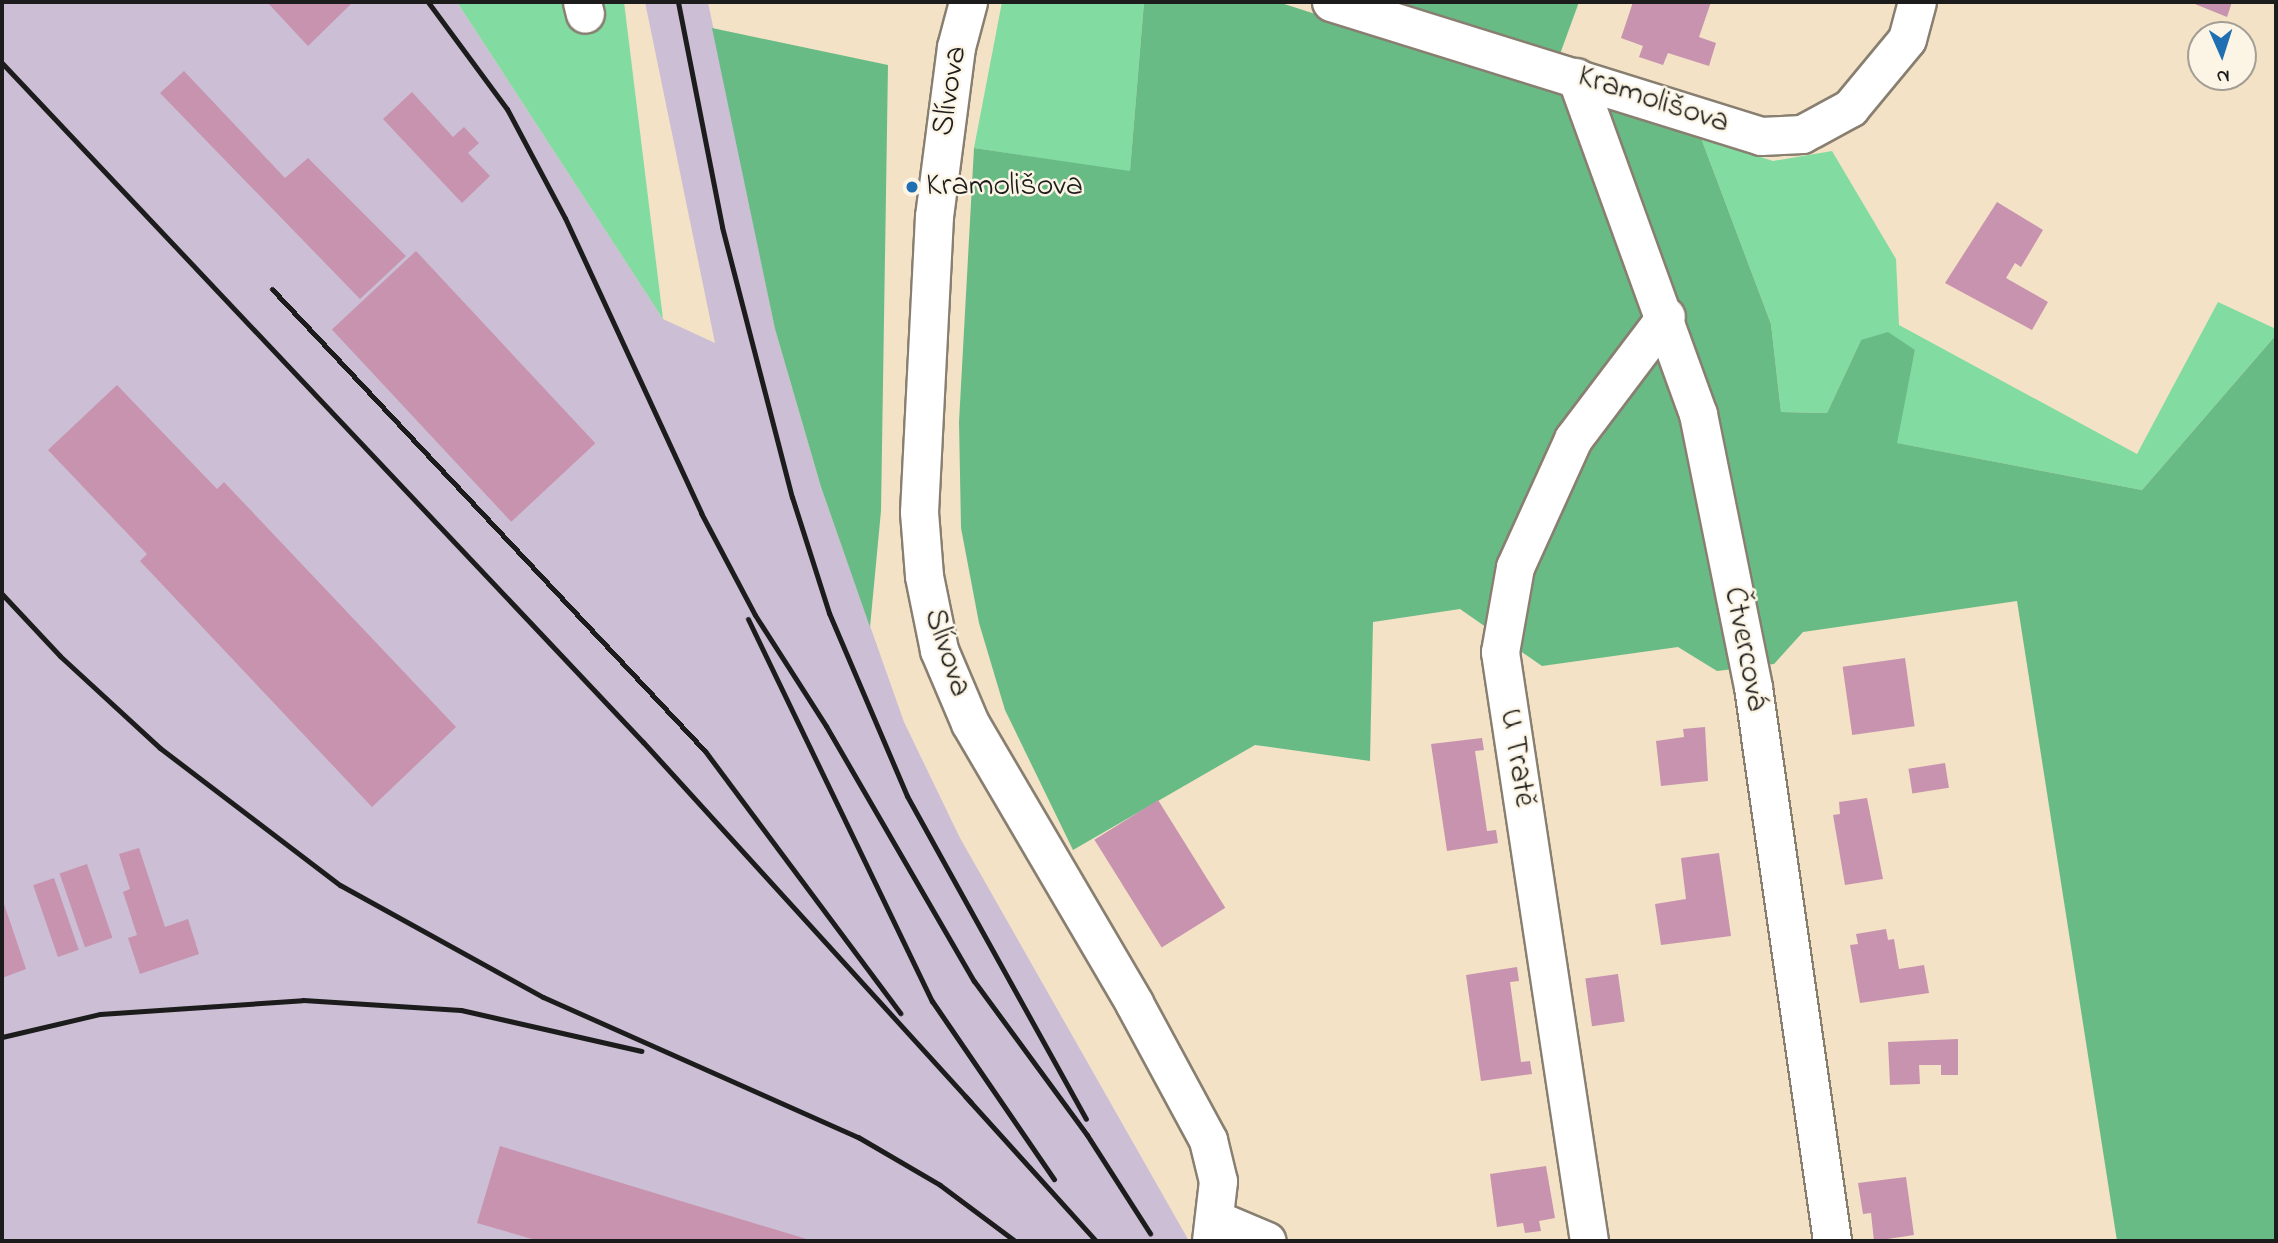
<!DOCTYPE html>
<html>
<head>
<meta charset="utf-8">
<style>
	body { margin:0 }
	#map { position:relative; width:2278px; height:1243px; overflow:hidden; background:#f3e2c6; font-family:"Indie Flower",sans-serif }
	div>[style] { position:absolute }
	.industrial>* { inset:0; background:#ccbed4 }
	.green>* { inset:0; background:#82dba0 }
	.forest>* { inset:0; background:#69bb86 }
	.building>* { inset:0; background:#c793ae; transform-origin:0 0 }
	.roads { filter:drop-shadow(2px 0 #887f71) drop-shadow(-2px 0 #887f71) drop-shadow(0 2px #887f71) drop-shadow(0 -2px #887f71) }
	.minor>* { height:37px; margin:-18.5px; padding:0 18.5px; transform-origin:18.5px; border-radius:18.5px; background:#fff }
	.rail>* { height:5px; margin:-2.5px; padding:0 2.5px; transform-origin:2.5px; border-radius:2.5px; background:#1c1c1c }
	.dots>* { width:19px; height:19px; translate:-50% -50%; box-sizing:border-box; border:4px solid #fcf5e5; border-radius:50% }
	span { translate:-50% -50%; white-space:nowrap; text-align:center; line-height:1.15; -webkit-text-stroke:5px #fcf5e5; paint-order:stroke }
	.street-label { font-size:32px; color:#1c1c1c }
	.poi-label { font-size:32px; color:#1c1c1c }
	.left { translate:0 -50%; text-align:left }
	.frame { position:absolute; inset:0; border:4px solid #1c1c1c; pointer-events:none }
	.north { position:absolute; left:2187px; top:21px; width:70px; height:70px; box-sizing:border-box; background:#fcf5e5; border:2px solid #a29e95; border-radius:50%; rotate:177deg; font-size:19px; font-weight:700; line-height:28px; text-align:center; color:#1c1c1c }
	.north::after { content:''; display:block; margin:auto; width:24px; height:32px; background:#1f6fb2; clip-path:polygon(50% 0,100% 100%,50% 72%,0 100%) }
</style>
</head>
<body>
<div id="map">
	<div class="industrial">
		<div style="clip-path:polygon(2px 2px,457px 2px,663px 319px,715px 343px,645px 2px,708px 2px,775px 329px,821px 487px,904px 722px,960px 838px,1189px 1241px,2px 1241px)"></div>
	</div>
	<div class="green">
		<div style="clip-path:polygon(457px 2px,624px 2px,663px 319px)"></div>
		<div style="clip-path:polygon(1002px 2px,1144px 2px,1130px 172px,974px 148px)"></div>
		<div style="clip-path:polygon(1701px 138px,1773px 161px,1832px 151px,1896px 259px,1899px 325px,2137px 454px,2218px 302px,2276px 329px,2276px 335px,2142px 490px,1896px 443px,1915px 350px,1861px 340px,1827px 413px,1781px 412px,1771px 324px)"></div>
	</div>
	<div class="forest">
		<div style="clip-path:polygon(1144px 2px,1278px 2px,1701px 138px,1771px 324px,1781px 412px,1827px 413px,1861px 340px,1888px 332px,1915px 350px,1897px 443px,2142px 490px,2276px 335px,2276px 1241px,2117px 1241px,2017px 601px,1803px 632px,1774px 664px,1717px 671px,1678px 647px,1542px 666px,1460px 609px,1373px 622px,1370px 761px,1255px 745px,1073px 850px,1005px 710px,979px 623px,961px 528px,959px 422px,974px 148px,1130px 171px)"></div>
		<div style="clip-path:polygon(1394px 2px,1579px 2px,1560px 54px)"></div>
		<div style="clip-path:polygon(712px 28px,888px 65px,881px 511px,870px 627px,821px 487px,775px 329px)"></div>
	</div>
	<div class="building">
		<div style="clip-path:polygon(267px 2px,353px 2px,308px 46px)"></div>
		<div style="clip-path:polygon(1633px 2px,1711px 2px,1699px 37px,1716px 43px,1709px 66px,1668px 53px,1663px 65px,1639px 57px,1643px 46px,1621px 38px)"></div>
		<div style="clip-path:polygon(2190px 2px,2232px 2px,2227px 17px)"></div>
		<div style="clip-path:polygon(184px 71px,285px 178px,308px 158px,406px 256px,360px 299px,160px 93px)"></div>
		<div style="clip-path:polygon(412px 92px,453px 137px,464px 127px,479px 143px,468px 153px,490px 176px,462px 203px,383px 119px)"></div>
		<div style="clip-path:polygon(1997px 202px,2043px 230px,2021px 267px,2015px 263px,2006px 278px,2048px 302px,2032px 330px,1945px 283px)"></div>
		<div style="left:416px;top:251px;width:263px;height:115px;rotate:47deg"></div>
		<div style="clip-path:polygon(117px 385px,217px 489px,224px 482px,456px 727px,372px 807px,140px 561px,147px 554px,48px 450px)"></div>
		<div style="left:1905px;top:658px;width:69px;height:63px;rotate:82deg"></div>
		<div style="clip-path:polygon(1705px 727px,1708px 781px,1661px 786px,1656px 741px,1684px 737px,1683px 729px)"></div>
		<div style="clip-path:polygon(1482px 738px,1484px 750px,1475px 751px,1487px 831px,1496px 830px,1498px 843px,1447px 851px,1431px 744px)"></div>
		<div style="left:1945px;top:763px;width:25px;height:37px;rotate:81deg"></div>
		<div style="clip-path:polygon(1867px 798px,1883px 879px,1845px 885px,1833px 815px,1840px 814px,1839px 802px)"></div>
		<div style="left:1158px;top:800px;width:127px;height:75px;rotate:58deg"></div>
		<div style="clip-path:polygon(139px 848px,165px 927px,188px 919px,199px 954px,140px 974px,128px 938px,137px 935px,123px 892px,130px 889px,119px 854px)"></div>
		<div style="clip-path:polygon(1719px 853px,1731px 936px,1661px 945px,1655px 904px,1686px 899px,1681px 858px)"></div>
		<div style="left:87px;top:864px;width:78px;height:29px;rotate:71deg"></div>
		<div style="left:54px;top:878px;width:76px;height:22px;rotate:71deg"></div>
		<div style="clip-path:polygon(2px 898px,26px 969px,2px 978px)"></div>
		<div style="clip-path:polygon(1886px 929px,1888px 940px,1894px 939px,1899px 969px,1924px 965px,1929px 993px,1860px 1003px,1850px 945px,1858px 944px,1856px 934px)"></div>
		<div style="clip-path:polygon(1517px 967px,1519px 981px,1510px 982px,1521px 1062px,1530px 1061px,1532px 1074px,1481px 1081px,1466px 975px)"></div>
		<div style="left:1618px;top:974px;width:48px;height:33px;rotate:82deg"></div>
		<div style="clip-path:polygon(1958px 1039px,1958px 1075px,1941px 1075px,1941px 1065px,1919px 1065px,1920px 1084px,1890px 1085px,1888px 1042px)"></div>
		<div style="clip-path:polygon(500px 1146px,813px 1241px,539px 1241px,477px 1223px)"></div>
		<div style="clip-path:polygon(1546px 1166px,1555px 1218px,1539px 1221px,1541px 1231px,1525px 1233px,1523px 1223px,1497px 1227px,1490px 1174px)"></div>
		<div style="clip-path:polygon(1906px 1177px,1914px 1235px,1874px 1241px,1871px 1213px,1863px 1214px,1858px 1183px)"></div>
	</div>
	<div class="roads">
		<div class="minor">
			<div style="left:582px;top:2px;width:12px;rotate:76deg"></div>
			<div style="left:968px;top:2px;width:47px;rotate:104.9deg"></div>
			<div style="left:956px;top:47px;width:170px;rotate:97.4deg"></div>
			<div style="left:934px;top:216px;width:296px;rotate:92.9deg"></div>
			<div style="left:919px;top:512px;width:64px;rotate:85.5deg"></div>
			<div style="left:924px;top:576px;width:76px;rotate:78.5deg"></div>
			<div style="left:939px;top:650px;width:79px;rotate:67deg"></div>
			<div style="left:970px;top:723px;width:324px;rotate:59.6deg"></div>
			<div style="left:1134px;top:1003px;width:156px;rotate:61.6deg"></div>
			<div style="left:1208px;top:1140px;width:42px;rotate:76.3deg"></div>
			<div style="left:1218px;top:1181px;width:60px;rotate:96.7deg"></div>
			<div style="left:1331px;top:2px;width:450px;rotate:17.3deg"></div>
			<div style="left:1761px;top:136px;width:41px;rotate:-2.8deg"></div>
			<div style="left:1802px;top:134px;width:55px;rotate:-28.4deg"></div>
			<div style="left:1850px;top:108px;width:89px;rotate:-50.4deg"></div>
			<div style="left:1907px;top:39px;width:38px;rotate:-75deg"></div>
			<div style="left:1576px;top:77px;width:358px;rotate:70.1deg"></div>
			<div style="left:1698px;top:414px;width:278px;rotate:78.6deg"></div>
			<div style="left:1753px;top:687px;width:560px;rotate:81.88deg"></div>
			<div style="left:1215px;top:1219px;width:56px;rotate:22.9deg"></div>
			<div style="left:1589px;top:1241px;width:596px;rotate:-98.59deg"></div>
			<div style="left:1500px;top:652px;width:86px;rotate:-80deg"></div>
			<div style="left:1515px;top:567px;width:141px;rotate:-65.6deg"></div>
			<div style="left:1573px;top:439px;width:154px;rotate:-52.9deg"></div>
		</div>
	</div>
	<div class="rail">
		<div style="left:428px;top:2px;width:133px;rotate:53.6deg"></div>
		<div style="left:507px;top:109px;width:123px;rotate:62deg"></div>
		<div style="left:565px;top:218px;width:325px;rotate:65.2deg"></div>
		<div style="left:701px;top:513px;width:115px;rotate:62.1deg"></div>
		<div style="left:755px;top:615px;width:132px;rotate:57.4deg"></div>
		<div style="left:826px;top:726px;width:295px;rotate:59.9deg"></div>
		<div style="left:974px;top:981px;width:191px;rotate:53.7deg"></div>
		<div style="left:1087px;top:1135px;width:117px;rotate:57.3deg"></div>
		<div style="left:678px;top:2px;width:229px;rotate:78.9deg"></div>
		<div style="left:722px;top:227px;width:279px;rotate:75.5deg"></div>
		<div style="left:792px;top:497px;width:122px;rotate:72.3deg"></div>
		<div style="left:829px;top:613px;width:199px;rotate:66.9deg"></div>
		<div style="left:907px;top:796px;width:369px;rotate:61deg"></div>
		<div style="left:2px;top:63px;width:934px;rotate:46.65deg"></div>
		<div style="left:643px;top:742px;width:488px;rotate:47.7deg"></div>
		<div style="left:272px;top:289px;width:633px;rotate:46.86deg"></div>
		<div style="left:705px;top:751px;width:327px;rotate:53.3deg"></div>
		<div style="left:2px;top:594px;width:85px;rotate:46.9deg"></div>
		<div style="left:60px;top:656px;width:136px;rotate:42.6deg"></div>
		<div style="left:160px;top:748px;width:226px;rotate:37.3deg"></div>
		<div style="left:340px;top:885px;width:232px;rotate:28.9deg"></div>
		<div style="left:543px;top:997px;width:345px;rotate:24deg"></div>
		<div style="left:858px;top:1137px;width:95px;rotate:30.3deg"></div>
		<div style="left:940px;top:1185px;width:94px;rotate:36.7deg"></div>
		<div style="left:748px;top:619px;width:424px;rotate:64.3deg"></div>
		<div style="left:932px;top:1001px;width:216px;rotate:55.6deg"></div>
		<div style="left:2px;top:1037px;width:101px;rotate:-13.2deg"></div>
		<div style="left:100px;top:1014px;width:203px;rotate:-3.9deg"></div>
		<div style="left:303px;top:1000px;width:158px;rotate:3.6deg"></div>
		<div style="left:461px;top:1010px;width:185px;rotate:12.8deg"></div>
		<div style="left:965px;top:1096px;width:195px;rotate:47.9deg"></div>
	</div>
	<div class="dots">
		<div style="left:912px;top:187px;background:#1f6fb2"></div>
	</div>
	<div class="street-label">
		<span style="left:951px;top:91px;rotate:-81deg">Slívova</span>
		<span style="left:1653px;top:101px;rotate:18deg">Kramolišova</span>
		<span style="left:1744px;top:649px;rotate:79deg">Čtvercová</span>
		<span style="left:946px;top:653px;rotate:72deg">Slívova</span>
		<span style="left:1516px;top:758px;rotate:81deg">U Tratě</span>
	</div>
	<div class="poi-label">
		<span class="left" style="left:926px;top:187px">Kramolišova</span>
	</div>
	<div class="frame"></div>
	<div class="north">N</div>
</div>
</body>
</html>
